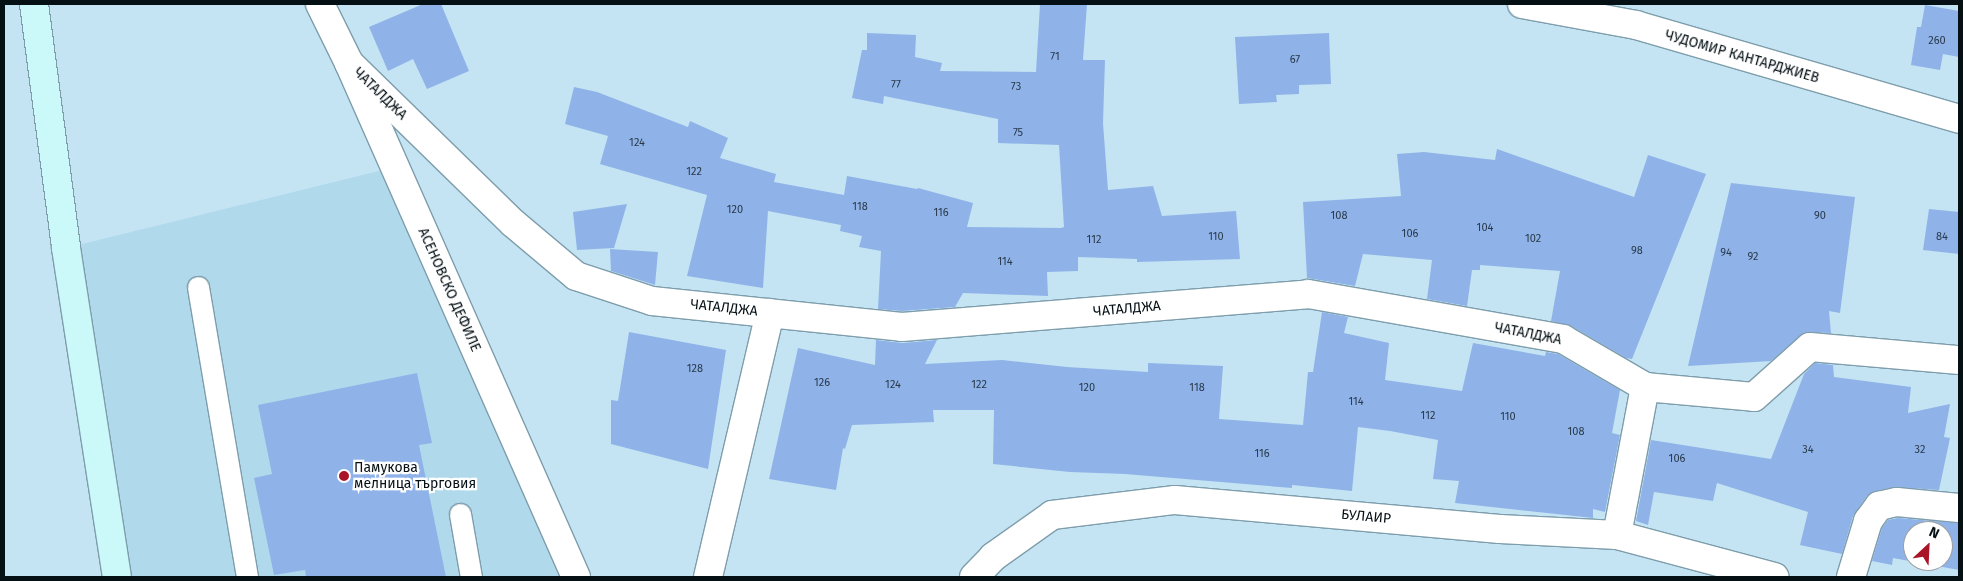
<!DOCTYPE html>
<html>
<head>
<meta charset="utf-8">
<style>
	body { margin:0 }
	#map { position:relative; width:1963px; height:581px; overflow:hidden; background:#c4e4f3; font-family:"Fira Sans",sans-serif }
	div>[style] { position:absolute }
	.built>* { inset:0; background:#b1d9ec }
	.building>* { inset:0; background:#8fb3e8 }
	.roads { filter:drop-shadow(1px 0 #7e9dab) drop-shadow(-1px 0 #7e9dab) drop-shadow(0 1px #7e9dab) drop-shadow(0 -1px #7e9dab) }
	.lane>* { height:21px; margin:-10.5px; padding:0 10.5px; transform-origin:10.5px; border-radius:10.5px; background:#fff }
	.street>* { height:28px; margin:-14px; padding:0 14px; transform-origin:14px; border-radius:14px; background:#fff }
	.secondary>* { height:28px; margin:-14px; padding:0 14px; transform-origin:14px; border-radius:14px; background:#cbf8f9 }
	.dots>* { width:14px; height:14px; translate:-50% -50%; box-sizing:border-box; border:2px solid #fff; border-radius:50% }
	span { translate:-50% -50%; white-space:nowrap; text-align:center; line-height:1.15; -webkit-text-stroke:4.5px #fff; paint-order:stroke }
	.number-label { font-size:11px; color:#28394a }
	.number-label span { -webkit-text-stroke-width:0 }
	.street-label { font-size:14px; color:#051015 }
	.poi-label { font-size:14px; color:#051015 }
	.left { translate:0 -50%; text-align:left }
	.frame { position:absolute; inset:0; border:5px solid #051015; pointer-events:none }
	.north { position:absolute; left:1903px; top:521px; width:50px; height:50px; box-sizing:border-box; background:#fff; border:1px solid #9b9fa1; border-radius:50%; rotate:25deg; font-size:14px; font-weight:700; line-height:20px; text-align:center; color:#051015 }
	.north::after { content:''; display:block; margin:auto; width:18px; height:22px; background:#aa1428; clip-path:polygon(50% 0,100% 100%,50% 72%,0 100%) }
</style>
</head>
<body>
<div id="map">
	<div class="built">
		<div style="clip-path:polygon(395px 167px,576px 577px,117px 577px,66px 248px)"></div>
	</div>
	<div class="building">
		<div style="clip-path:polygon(423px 4px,441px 4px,469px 71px,427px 89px,413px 59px,388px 71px,369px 27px)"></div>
		<div style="clip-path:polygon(1040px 4px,1087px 4px,1083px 60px,1105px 60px,1103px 123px,1108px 190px,1153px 186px,1162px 216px,1236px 211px,1240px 259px,1137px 262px,1137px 259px,1078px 257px,1078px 271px,1047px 272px,1048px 296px,963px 293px,955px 307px,902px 311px,878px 309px,881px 251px,859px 247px,862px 236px,840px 231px,841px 225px,768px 211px,763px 288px,687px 276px,707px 195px,600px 164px,608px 136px,565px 124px,574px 87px,597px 92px,688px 127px,690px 121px,728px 138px,720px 158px,776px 174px,774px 182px,844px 195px,847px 176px,917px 189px,918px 188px,973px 203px,967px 227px,1061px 228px,1064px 227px,1059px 145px,998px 143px,998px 119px,884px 96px,883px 104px,852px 98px,862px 50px,867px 50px,867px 33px,916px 35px,915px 57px,942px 63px,940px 71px,1036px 72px)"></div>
		<div style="clip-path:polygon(1925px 5px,1959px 11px,1959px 57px,1943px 54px,1940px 70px,1911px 65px,1917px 27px,1921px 27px)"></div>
		<div style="clip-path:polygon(1329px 33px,1331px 84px,1299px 85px,1299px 94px,1276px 95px,1277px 102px,1239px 104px,1235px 37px)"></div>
		<div style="clip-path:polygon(1497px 149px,1634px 197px,1648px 155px,1706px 174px,1632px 359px,1626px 358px,1571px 326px,1551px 321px,1560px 271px,1480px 265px,1480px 270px,1472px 270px,1467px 306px,1427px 299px,1432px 260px,1363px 254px,1355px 286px,1307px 278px,1303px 202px,1401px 196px,1397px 154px,1424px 152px,1495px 160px)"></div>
		<div style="clip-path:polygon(1731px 183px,1855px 197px,1840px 313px,1829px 311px,1831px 333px,1805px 332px,1771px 361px,1688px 366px)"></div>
		<div style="clip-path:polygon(627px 204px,614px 248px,577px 250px,573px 212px)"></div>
		<div style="clip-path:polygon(1929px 209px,1959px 212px,1959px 254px,1923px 250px)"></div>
		<div style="clip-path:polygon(610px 249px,658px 252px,655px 285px,611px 271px)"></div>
		<div style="clip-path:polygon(1322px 312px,1348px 317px,1344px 333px,1389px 343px,1385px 380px,1462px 391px,1473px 343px,1545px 356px,1546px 352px,1558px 354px,1620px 390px,1612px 433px,1620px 435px,1605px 512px,1593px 509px,1593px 518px,1455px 503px,1459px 481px,1433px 479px,1438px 440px,1390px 431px,1358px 427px,1352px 491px,1292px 485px,1292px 488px,1125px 474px,1070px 472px,993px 464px,994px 410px,933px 410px,934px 422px,852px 425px,845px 449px,843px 448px,836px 490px,769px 479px,798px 348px,875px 365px,876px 340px,903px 343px,937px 340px,925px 364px,1002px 360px,1067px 367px,1148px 372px,1148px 363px,1223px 366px,1219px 419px,1303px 425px,1308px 372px,1313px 372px)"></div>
		<div style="clip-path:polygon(629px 332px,726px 350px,708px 469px,611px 444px,611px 400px,618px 401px)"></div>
		<div style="clip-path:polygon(1815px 363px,1833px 365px,1834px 377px,1911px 387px,1908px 413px,1950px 404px,1944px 437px,1950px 438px,1939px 490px,1894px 487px,1876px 491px,1867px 496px,1853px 516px,1842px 554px,1800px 545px,1808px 512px,1717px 483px,1713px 501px,1654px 492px,1648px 525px,1636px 521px,1651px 440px,1771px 459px,1804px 374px)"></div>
		<div style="clip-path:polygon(417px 373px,432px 443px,419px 445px,446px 577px,306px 577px,305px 570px,274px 575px,254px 478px,272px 474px,258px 405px)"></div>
		<div style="clip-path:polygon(evenodd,1898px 518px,1959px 523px,1959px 570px,1893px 558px,1892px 565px,1872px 561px,1882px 528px,1888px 520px,1898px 518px,1913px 531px,1943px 531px,1943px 561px,1913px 561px,1913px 531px)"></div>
	</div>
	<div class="roads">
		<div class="lane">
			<div style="left:198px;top:287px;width:294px;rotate:80.4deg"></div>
			<div style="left:460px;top:514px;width:64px;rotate:80.1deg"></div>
		</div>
		<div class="street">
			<div style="left:320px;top:4px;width:66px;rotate:63.8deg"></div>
			<div style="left:349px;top:63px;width:562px;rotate:66.17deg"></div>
			<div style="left:1522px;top:4px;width:116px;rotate:10.4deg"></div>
			<div style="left:1636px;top:25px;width:336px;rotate:16.2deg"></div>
			<div style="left:349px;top:63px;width:229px;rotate:44.3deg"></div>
			<div style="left:513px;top:223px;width:82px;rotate:40.1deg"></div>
			<div style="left:576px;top:276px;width:80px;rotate:18.2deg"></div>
			<div style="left:652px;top:301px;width:251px;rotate:5.9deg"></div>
			<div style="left:902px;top:327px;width:407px;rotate:-4.6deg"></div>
			<div style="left:1308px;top:294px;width:259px;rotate:10deg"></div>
			<div style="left:1563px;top:339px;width:95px;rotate:30.3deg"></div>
			<div style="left:1645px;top:387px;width:109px;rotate:5.2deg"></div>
			<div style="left:1754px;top:397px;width:75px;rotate:-41.8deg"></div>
			<div style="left:1810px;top:347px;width:150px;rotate:5deg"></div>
			<div style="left:1617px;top:535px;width:151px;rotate:-79.3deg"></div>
			<div style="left:708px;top:577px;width:271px;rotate:-76.8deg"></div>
			<div style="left:974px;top:577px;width:28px;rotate:-46deg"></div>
			<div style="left:993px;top:557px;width:72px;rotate:-35.4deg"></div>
			<div style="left:1052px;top:515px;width:124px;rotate:-7deg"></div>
			<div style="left:1175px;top:500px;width:326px;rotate:5.1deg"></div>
			<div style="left:1500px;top:529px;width:117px;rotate:2.9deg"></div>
			<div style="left:1617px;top:535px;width:163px;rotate:14.9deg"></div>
			<div style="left:1851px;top:577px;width:59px;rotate:-73.1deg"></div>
			<div style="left:1868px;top:521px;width:19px;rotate:-54deg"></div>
			<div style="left:1879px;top:506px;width:18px;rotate:-13deg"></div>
			<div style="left:1897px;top:502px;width:62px;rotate:5.5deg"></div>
		</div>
		<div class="secondary">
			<div style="left:34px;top:4px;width:246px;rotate:82.5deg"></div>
			<div style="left:66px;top:248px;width:333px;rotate:81.2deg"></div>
		</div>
	</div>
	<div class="dots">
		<div style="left:344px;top:476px;background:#aa1428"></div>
	</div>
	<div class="number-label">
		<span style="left:1937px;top:41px">260</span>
		<span style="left:1055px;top:57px">71</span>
		<span style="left:1295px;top:60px">67</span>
		<span style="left:896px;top:85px">77</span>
		<span style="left:1016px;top:87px">73</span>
		<span style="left:1018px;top:133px">75</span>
		<span style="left:637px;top:143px">124</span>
		<span style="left:694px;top:172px">122</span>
		<span style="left:860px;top:207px">118</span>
		<span style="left:735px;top:210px">120</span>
		<span style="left:941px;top:213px">116</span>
		<span style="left:1339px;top:216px">108</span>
		<span style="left:1820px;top:216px">90</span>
		<span style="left:1485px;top:228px">104</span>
		<span style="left:1410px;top:234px">106</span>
		<span style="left:1216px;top:237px">110</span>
		<span style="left:1942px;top:237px">84</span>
		<span style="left:1533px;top:239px">102</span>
		<span style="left:1094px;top:240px">112</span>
		<span style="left:1637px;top:251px">98</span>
		<span style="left:1726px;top:253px">94</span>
		<span style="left:1753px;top:257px">92</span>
		<span style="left:1005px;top:262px">114</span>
		<span style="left:695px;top:369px">128</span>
		<span style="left:822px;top:383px">126</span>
		<span style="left:893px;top:385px">124</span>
		<span style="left:979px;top:385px">122</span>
		<span style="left:1087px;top:388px">120</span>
		<span style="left:1197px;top:388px">118</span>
		<span style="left:1356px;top:402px">114</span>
		<span style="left:1428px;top:416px">112</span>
		<span style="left:1508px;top:417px">110</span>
		<span style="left:1576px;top:432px">108</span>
		<span style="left:1808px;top:450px">34</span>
		<span style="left:1920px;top:450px">32</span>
		<span style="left:1262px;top:454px">116</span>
		<span style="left:1677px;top:459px">106</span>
	</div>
	<div class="street-label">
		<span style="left:1742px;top:57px;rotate:16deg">ЧУДОМИР КАНТАРДЖИЕВ</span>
		<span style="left:380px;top:94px;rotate:44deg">ЧАТАЛДЖА</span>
		<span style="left:449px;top:290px;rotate:66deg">АСЕНОВСКО ДЕФИЛЕ</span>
		<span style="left:724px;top:308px;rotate:6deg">ЧАТАЛДЖА</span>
		<span style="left:1127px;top:309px;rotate:-5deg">ЧАТАЛДЖА</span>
		<span style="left:1528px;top:334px;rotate:11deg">ЧАТАЛДЖА</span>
		<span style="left:1366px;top:517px;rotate:5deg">БУЛАИР</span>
	</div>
	<div class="poi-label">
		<span class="left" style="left:354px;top:476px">Памукова<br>мелница търговия</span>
	</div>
	<div class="frame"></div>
	<div class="north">N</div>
</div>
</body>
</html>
